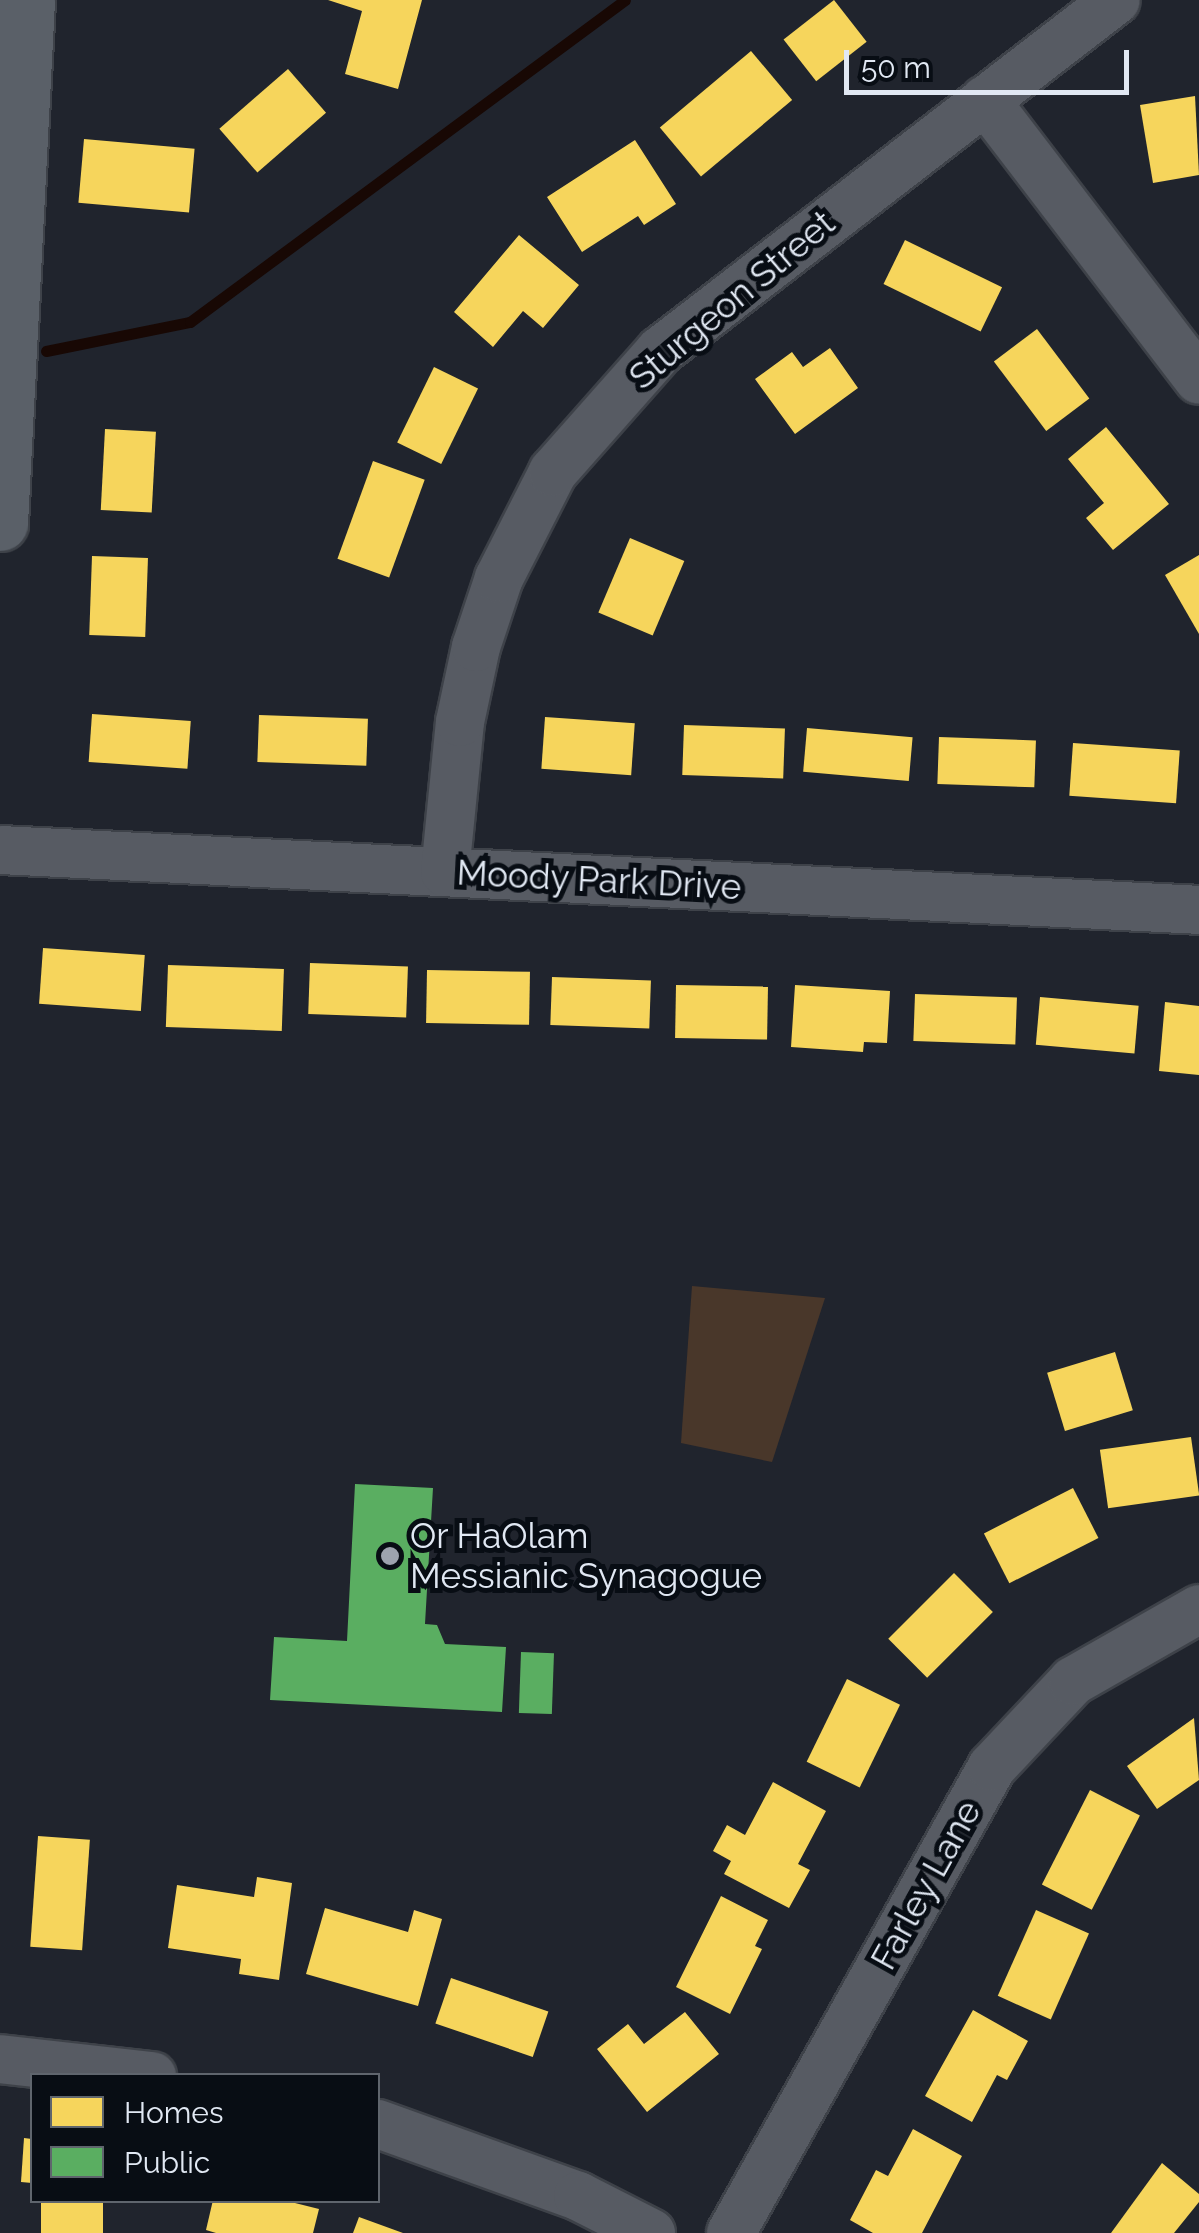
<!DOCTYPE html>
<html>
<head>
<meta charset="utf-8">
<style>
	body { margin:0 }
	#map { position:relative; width:1199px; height:2233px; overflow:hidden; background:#20242d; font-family:Raleway,sans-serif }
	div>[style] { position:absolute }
	.green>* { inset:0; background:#49372a }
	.homes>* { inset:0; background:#f6d55c; transform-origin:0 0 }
	.public>* { inset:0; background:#5aae61; transform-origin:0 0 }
	.stream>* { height:11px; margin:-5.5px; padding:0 5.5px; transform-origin:5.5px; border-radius:5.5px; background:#180804 }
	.roads { filter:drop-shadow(2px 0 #3e4249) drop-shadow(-2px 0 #3e4249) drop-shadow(0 2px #3e4249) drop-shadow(0 -2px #3e4249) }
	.street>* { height:48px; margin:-24px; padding:0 24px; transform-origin:24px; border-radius:24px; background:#575b63 }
	.primary>* { height:55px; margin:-27.5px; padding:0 27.5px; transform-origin:27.5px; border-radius:27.5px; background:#5a6068 }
	.dots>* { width:28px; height:28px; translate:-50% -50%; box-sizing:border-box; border:5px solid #080d14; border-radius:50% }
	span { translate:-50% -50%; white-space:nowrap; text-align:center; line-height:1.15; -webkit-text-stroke:10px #080d14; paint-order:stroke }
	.street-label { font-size:35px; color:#e1e8f3 }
	.poi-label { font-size:35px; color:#e1e8f3 }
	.left { translate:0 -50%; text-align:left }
	.legend { position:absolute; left:30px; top:2073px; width:350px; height:130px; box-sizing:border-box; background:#080d14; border:2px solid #5f656d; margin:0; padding:12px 18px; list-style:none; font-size:30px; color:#e1e8f3 }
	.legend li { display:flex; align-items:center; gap:20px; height:50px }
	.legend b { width:50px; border:2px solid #5f656d }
	.scale { position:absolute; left:844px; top:50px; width:285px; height:45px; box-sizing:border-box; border:5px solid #e1e8f3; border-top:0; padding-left:12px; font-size:30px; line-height:35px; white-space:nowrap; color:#e1e8f3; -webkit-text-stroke:8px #080d14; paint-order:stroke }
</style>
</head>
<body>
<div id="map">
	<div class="green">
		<div style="clip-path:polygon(692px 1286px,825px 1298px,772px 1462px,681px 1443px)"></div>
	</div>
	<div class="homes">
		<div style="clip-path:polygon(328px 0,422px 0,398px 89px,345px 74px,362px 11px)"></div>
		<div style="left:834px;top:0;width:53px;height:64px;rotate:52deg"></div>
		<div style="left:751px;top:51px;width:64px;height:119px;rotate:50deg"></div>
		<div style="left:288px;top:69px;width:58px;height:91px;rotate:49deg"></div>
		<div style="clip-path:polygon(1195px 96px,1199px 175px,1153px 183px,1140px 105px)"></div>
		<div style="left:84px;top:139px;width:111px;height:64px;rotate:5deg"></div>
		<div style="clip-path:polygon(635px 140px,676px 204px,644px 225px,638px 216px,582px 252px,547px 197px)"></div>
		<div style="clip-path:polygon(519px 235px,579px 285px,543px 328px,523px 311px,493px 347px,454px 312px)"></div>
		<div style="left:905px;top:240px;width:108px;height:49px;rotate:26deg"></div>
		<div style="left:1037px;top:329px;width:87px;height:54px;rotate:53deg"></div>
		<div style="clip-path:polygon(830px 348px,858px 388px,795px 434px,755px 379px,792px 352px,803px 367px)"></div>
		<div style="left:434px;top:367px;width:49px;height:84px;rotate:26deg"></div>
		<div style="clip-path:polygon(1106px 427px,1169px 504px,1113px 550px,1086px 518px,1104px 503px,1068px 459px)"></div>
		<div style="left:105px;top:429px;width:51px;height:81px;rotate:3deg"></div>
		<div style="left:373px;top:461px;width:55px;height:104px;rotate:20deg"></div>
		<div style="left:630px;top:538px;width:59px;height:81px;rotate:23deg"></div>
		<div style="clip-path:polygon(1199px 555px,1199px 634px,1165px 575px)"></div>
		<div style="left:92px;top:556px;width:56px;height:79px;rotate:2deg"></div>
		<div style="left:92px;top:714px;width:99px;height:48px;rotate:4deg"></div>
		<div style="left:259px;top:715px;width:109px;height:47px;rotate:2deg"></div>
		<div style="left:545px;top:717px;width:90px;height:52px;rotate:4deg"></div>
		<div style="left:684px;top:725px;width:101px;height:50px;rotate:2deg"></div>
		<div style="left:807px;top:728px;width:106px;height:44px;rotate:5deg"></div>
		<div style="left:939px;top:737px;width:97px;height:47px;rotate:2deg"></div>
		<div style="left:1073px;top:743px;width:107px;height:53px;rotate:4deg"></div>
		<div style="left:43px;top:948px;width:102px;height:56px;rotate:4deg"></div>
		<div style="left:310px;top:963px;width:98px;height:51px;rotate:2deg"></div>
		<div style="left:168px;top:965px;width:116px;height:62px;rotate:2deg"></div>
		<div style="left:427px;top:970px;width:103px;height:53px;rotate:1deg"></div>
		<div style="left:552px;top:977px;width:99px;height:48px;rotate:2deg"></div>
		<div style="left:676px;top:985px;width:92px;height:53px;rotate:1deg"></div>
		<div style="clip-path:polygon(795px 985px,890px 991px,887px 1043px,864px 1042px,863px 1052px,791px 1047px)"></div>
		<div style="left:915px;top:994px;width:102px;height:47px;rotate:2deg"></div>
		<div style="left:1040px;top:997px;width:99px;height:48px;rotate:5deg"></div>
		<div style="clip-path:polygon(1165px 1002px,1199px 1006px,1199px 1075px,1159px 1071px)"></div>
		<div style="left:1115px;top:1352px;width:61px;height:71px;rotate:73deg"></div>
		<div style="left:1191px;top:1437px;width:59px;height:92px;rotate:82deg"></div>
		<div style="left:1073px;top:1488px;width:56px;height:100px;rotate:63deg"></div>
		<div style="left:954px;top:1573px;width:55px;height:93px;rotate:45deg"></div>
		<div style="left:847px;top:1679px;width:59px;height:92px;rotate:26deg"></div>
		<div style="clip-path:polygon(1194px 1718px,1199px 1780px,1157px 1809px,1127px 1766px)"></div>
		<div style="clip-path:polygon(773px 1782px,826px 1811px,798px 1864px,810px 1870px,789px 1908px,724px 1874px,731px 1861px,713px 1851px,727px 1825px,745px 1835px)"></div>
		<div style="left:1090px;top:1790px;width:56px;height:106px;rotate:27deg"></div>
		<div style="left:38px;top:1836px;width:52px;height:111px;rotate:4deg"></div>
		<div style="clip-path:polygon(257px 1877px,292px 1883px,279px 1980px,239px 1974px,241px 1959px,168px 1948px,177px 1885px,254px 1897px)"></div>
		<div style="clip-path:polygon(721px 1896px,768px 1920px,755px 1946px,762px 1949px,730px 2014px,676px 1987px)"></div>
		<div style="clip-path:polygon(325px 1908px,408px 1932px,414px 1910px,442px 1919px,418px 2006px,306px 1974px)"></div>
		<div style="left:1036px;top:1910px;width:58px;height:94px;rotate:24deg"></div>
		<div style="left:451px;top:1978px;width:103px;height:48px;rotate:19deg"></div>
		<div style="clip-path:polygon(973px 2010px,1028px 2041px,1007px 2080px,997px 2075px,972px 2122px,925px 2096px)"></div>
		<div style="clip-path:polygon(685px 2012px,719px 2054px,647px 2112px,597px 2049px,628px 2024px,644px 2044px)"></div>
		<div style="clip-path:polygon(913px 2129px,962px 2156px,922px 2233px,873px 2233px,850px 2220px,876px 2170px,888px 2176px)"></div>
		<div style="clip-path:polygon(24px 2138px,32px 2139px,32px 2183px,21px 2182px)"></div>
		<div style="clip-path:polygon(1162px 2163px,1199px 2194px,1199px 2202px,1174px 2233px,1111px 2233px)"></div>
		<div style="left:41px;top:2200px;width:62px;height:33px"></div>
		<div style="clip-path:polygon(213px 2200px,283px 2200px,319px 2209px,313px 2233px,216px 2233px,206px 2230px)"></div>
		<div style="clip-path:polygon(359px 2217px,403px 2233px,353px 2233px)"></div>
	</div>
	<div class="public">
		<div style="clip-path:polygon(355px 1484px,433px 1488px,425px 1624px,437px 1625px,445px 1644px,506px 1647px,502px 1712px,270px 1700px,274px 1637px,347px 1641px)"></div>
		<div style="left:521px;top:1652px;width:33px;height:61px;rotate:2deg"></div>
	</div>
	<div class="stream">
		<div style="left:46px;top:351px;width:147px;rotate:-11.4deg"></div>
		<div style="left:190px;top:322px;width:541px;rotate:-36.51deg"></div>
	</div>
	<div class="roads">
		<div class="street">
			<div style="left:985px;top:100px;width:352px;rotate:52.6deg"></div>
			<div style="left:0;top:850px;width:1201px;rotate:2.86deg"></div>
			<div style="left:445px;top:872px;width:151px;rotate:-84.3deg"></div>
			<div style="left:460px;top:722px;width:77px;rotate:-78deg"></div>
			<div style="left:476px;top:647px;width:73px;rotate:-71.6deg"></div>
			<div style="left:499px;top:578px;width:119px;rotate:-63deg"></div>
			<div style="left:553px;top:472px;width:162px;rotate:-48.5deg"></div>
			<div style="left:660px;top:351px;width:575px;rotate:-37.59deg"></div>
			<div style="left:0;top:2059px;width:153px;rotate:6.4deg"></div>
			<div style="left:378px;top:2124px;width:213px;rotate:19.8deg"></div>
			<div style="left:578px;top:2196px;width:82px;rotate:26.9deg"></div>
			<div style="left:731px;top:2233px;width:534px;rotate:-60.75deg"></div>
			<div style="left:992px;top:1767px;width:118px;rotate:-46.7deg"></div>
			<div style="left:1073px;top:1681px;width:145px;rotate:-29.7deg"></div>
		</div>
		<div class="primary">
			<div style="left:0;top:523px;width:524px;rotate:-87.04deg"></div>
		</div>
	</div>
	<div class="dots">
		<div style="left:390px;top:1556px;background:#9da3ae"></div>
	</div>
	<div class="street-label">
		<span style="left:732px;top:300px;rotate:-40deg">Sturgeon Street</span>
		<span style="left:599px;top:880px;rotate:3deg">Moody Park Drive</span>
		<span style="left:926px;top:1885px;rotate:-61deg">Farley Lane</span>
	</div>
	<div class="poi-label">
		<span class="left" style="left:410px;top:1556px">Or HaOlam<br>Messianic Synagogue</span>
	</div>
	<ul class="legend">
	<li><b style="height:28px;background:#f6d55c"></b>Homes</li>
	<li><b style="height:28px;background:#5aae61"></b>Public</li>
	</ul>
	<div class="scale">50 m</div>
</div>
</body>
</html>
